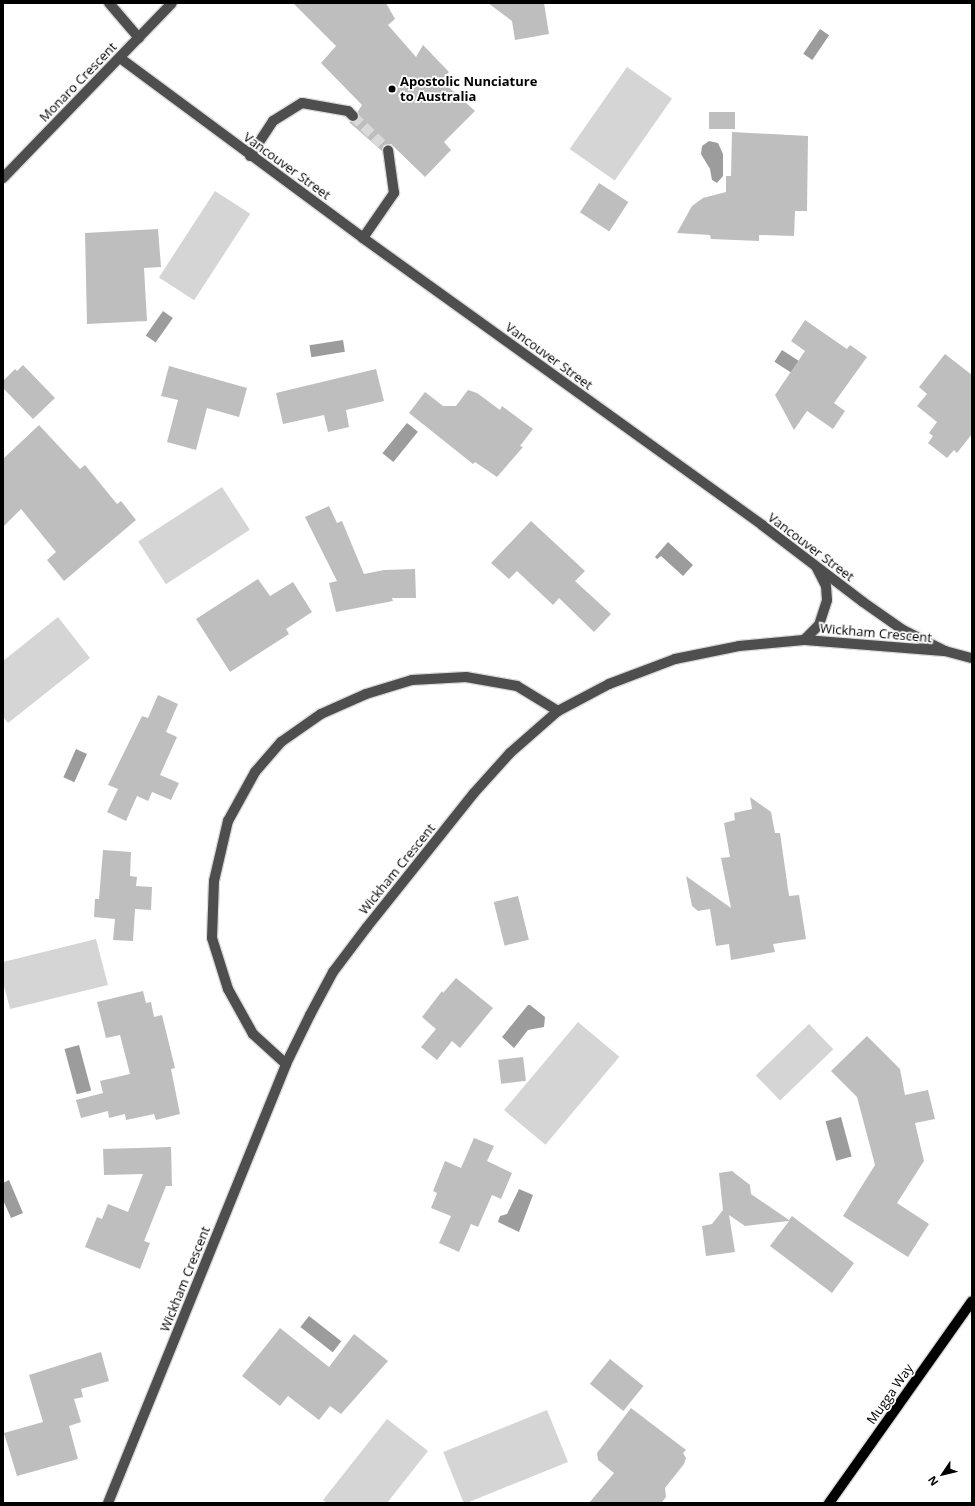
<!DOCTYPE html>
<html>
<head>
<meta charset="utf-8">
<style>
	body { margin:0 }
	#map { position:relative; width:975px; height:1506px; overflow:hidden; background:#fff; font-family:"Open Sans",sans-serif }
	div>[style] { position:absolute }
	.green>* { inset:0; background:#d5d5d5; transform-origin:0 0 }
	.water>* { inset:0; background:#9c9c9c; transform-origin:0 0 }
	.building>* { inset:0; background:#bebebe; transform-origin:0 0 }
	.minor-tunnel>* { height:10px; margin-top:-5px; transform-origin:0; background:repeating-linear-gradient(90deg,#d9d9d9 0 10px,transparent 0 15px) }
	.roads { filter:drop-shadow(1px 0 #dbdbdb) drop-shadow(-1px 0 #dbdbdb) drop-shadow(0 1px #dbdbdb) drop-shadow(0 -1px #dbdbdb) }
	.minor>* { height:10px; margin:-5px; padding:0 5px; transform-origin:5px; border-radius:5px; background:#4e4e4e }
	.major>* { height:10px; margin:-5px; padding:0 5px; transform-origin:5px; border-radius:5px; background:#000 }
	.dots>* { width:11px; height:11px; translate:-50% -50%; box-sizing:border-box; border:2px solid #fff; border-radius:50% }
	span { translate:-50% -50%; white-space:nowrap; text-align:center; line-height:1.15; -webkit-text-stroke:3.5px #fff; paint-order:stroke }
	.street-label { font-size:13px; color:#000 }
	.poi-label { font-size:13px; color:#000; font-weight:700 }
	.left { translate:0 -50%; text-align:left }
	.frame { position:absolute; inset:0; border:4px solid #000; pointer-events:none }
	.north { position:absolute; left:923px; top:1454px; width:40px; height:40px; -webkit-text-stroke:3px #fff; paint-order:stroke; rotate:235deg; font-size:11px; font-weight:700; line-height:16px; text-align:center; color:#000 }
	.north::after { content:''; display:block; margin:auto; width:14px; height:18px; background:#000; clip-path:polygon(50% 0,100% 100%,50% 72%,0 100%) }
</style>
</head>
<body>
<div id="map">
	<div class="green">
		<div style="left:627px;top:67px;width:55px;height:100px;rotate:35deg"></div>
		<div style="left:215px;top:191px;width:42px;height:103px;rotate:33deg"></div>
		<div style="left:222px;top:487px;width:51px;height:100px;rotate:57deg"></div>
		<div style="clip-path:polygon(58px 617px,90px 658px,8px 723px,3px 717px,3px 661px)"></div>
		<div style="clip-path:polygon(96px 939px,108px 985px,10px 1009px,3px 982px,3px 962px)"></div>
		<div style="left:578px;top:1022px;width:54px;height:115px;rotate:40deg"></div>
		<div style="left:809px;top:1024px;width:35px;height:74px;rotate:46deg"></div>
		<div style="left:547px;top:1410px;width:56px;height:112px;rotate:68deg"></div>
		<div style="clip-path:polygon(387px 1419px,428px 1451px,387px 1503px,327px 1503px,323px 1500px)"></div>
	</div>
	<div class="water">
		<div style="left:820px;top:29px;width:11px;height:30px;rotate:34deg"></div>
		<div style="clip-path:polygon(709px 141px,718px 143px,723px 154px,723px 176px,717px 183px,712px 180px,710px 169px,701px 154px,702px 146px)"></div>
		<div style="left:163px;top:311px;width:12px;height:30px;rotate:35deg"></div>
		<div style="left:343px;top:340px;width:12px;height:34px;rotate:81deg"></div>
		<div style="left:782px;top:350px;width:33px;height:14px;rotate:33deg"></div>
		<div style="left:407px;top:423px;width:14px;height:39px;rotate:39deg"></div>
		<div style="clip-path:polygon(668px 542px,693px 565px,683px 576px,661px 556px,657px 559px,655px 557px)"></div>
		<div style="left:76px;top:749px;width:12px;height:31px;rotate:24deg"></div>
		<div style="clip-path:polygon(528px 1005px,530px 1005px,545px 1017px,544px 1027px,528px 1030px,514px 1048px,502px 1037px)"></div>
		<div style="left:79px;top:1045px;width:47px;height:15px;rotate:75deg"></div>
		<div style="left:841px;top:1117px;width:41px;height:16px;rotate:75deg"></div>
		<div style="clip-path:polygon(9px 1180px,23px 1213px,11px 1218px,3px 1200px,3px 1183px)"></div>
		<div style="clip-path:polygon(519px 1189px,533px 1195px,519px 1232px,498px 1222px,500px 1216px,507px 1214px)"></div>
		<div style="left:309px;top:1316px;width:41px;height:14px;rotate:38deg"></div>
	</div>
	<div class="building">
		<div style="clip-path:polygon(293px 3px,386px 3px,395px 19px,388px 25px,416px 57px,423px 45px,449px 72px,441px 80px,475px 111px,444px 142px,451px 150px,425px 177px,391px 144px,384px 145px,382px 151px,349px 122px,358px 120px,358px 111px,362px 105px,321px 63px,336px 46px)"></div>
		<div style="clip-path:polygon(488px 3px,544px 3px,549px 34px,515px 40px,512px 21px)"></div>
		<div style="left:709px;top:112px;width:26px;height:17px"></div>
		<div style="clip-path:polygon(732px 132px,808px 136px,807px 211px,795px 211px,794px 236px,759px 235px,759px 241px,711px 239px,710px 235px,677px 233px,692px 206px,703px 198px,726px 192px,726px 176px,731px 176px)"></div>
		<div style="left:599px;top:183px;width:35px;height:35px;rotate:33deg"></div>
		<div style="clip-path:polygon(158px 229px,161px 267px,144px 268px,147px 321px,87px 324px,85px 233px)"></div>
		<div style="clip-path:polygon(805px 320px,847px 349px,850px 345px,867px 357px,834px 403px,845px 411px,833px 429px,807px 411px,794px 430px,775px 395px,805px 351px,791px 341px)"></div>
		<div style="clip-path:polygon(945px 354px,972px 375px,972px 434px,957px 453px,954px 450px,947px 458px,928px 443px,933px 436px,929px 433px,937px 422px,917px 406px,927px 394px,919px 387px)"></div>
		<div style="clip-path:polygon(23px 365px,55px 398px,33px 419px,3px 388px,3px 381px,15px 369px,17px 371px)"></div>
		<div style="clip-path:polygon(169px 366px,247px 388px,239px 417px,207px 408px,196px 450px,167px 442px,178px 400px,161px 396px)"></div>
		<div style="clip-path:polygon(376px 369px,384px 401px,346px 410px,349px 427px,328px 432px,324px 415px,283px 424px,276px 393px)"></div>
		<div style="clip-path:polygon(468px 390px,477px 393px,500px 410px,502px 406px,533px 429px,520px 446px,523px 447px,497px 477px,475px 462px,473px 464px,409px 413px,425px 392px,443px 406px,456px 406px)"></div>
		<div style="clip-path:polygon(39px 425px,80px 469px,85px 465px,117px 504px,121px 501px,136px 520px,64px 581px,47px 560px,56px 552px,21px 509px,3px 527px,3px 459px)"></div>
		<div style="clip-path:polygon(329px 506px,337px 523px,342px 521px,364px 574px,384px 570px,415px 569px,416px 598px,392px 598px,393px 601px,336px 612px,329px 583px,337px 581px,305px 517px)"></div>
		<div style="clip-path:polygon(531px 521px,585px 571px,575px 581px,611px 614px,594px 632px,559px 598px,553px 605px,517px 571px,509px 579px,491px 563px)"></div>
		<div style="clip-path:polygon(258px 579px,270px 596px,293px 582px,312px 612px,286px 629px,289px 634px,230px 672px,196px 619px)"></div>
		<div style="clip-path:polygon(158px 695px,178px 704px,166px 732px,177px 737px,160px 775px,179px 783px,171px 800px,152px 792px,148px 801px,137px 796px,126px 821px,107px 812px,118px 789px,108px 785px,142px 716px,148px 718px)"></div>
		<div style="clip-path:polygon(750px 797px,771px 812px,775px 833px,780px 833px,789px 896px,799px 895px,806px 939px,773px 944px,775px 952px,731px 960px,729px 944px,716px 946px,710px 909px,698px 911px,692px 906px,686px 876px,731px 908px,721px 858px,730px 857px,724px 823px,735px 820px,734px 813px,752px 809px)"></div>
		<div style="clip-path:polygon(103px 850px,131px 852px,130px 876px,137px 877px,136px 886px,152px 887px,151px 910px,135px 909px,133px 941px,113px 940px,115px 919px,94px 917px,95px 899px,99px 899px)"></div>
		<div style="left:518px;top:896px;width:45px;height:25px;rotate:76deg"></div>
		<div style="clip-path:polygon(456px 978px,493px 1008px,460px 1048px,452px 1041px,437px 1060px,421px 1047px,436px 1029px,422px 1017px,442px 991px,443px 993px)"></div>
		<div style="clip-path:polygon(143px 991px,146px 1003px,151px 1002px,154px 1017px,162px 1015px,175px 1068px,171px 1069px,180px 1114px,156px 1120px,154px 1114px,126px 1120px,125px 1114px,109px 1118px,108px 1111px,81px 1118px,76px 1100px,103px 1093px,100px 1081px,130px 1074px,120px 1035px,106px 1038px,97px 1002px)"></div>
		<div style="clip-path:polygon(867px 1036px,900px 1069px,905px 1095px,928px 1090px,935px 1119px,915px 1123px,924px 1161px,897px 1203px,929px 1224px,908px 1257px,843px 1216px,875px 1165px,857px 1097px,831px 1071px)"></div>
		<div style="left:523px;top:1057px;width:24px;height:25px;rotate:83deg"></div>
		<div style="clip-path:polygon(474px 1138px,494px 1146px,487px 1161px,512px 1173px,501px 1199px,492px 1195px,478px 1227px,471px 1224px,459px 1252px,439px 1243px,451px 1216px,431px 1208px,437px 1193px,433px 1191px,445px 1161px,461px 1168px)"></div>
		<div style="clip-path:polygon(171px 1147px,172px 1186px,166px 1186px,144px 1241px,150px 1243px,140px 1269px,85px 1247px,97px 1217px,102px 1219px,108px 1204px,128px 1212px,143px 1174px,104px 1175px,103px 1149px)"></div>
		<div style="clip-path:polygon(732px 1171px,750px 1185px,751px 1194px,789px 1220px,792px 1216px,854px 1263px,832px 1293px,770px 1246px,789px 1221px,745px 1226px,729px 1215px,735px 1252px,706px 1256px,702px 1226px,712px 1224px,723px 1210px,719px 1173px)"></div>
		<div style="clip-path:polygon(280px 1328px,329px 1367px,354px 1334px,388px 1361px,341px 1414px,330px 1406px,319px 1420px,288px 1396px,280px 1406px,242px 1376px)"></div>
		<div style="clip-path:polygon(101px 1352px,109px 1381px,81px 1389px,83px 1397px,74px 1399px,81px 1422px,69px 1426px,78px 1459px,17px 1476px,4px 1433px,43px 1422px,29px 1375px)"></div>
		<div style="left:610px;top:1359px;width:43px;height:32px;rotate:39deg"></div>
		<div style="clip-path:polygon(631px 1408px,686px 1450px,683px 1453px,686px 1458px,684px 1464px,665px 1488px,666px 1497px,662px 1502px,589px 1503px,614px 1473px,598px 1460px,597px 1453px)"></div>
	</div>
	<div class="minor-tunnel">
		<div style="left:353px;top:116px;width:49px;rotate:44.2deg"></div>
	</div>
	<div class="roads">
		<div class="minor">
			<div style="left:109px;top:3px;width:46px;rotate:49.4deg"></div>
			<div style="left:120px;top:58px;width:302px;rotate:36.5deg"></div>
			<div style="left:363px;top:238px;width:491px;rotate:35.7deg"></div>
			<div style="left:762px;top:525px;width:127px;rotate:37.3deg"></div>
			<div style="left:863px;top:602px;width:49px;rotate:35deg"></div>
			<div style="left:903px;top:630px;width:47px;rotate:26.6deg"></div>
			<div style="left:945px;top:651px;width:28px;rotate:15deg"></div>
			<div style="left:250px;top:156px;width:42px;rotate:-56.7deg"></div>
			<div style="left:273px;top:121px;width:34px;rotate:-32deg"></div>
			<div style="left:302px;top:103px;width:47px;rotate:9.9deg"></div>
			<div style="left:348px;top:111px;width:7px;rotate:45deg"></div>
			<div style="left:3px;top:178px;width:243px;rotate:-46deg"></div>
			<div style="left:363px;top:238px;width:55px;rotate:-55.4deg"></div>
			<div style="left:394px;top:193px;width:43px;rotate:-97.9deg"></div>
			<div style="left:804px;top:640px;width:21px;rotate:-45deg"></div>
			<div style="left:819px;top:625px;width:26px;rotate:-72deg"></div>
			<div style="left:827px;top:600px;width:14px;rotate:-94deg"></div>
			<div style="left:826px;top:586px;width:20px;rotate:-117deg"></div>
			<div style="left:286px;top:1064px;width:45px;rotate:-137.7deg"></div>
			<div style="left:253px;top:1034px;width:51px;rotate:-119.1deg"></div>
			<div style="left:228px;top:989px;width:53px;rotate:-107.4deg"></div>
			<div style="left:212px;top:938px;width:57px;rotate:-88deg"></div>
			<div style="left:214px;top:881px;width:62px;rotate:-76.9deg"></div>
			<div style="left:228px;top:821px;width:56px;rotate:-61.1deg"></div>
			<div style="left:255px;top:772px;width:40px;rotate:-49deg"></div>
			<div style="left:281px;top:742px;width:49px;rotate:-35deg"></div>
			<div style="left:321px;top:714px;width:49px;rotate:-24deg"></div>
			<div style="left:366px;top:694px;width:48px;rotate:-16.9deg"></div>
			<div style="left:412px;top:680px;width:54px;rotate:-3.2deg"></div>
			<div style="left:466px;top:677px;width:52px;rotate:10deg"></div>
			<div style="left:517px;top:686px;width:48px;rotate:31.4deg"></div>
			<div style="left:108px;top:1503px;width:474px;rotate:-67.9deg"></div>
			<div style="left:286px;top:1064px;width:55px;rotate:-63.9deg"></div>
			<div style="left:310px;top:1015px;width:49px;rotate:-61.9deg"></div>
			<div style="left:333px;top:972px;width:56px;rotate:-52.9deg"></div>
			<div style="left:367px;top:927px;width:171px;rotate:-51.4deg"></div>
			<div style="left:474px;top:793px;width:54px;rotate:-48deg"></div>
			<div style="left:510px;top:753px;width:64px;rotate:-41.2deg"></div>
			<div style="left:558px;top:711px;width:58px;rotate:-27.9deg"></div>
			<div style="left:609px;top:684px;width:71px;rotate:-20.7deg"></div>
			<div style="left:675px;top:659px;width:65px;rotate:-11.5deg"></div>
			<div style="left:739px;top:646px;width:65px;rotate:-5.3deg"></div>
			<div style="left:804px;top:640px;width:141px;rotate:4.5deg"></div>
		</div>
		<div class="major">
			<div style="left:829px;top:1503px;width:247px;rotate:-54.7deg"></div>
		</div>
	</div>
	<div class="dots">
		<div style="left:392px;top:89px;background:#000"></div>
	</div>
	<div class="street-label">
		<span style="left:78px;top:82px;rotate:-46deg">Monaro Crescent</span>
		<span style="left:287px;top:166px;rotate:36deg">Vancouver Street</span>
		<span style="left:549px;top:356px;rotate:36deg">Vancouver Street</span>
		<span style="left:811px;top:547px;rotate:37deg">Vancouver Street</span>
		<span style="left:876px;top:633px;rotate:5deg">Wickham Crescent</span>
		<span style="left:397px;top:869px;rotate:-51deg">Wickham Crescent</span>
		<span style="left:185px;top:1279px;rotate:-68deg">Wickham Crescent</span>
		<span style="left:890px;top:1394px;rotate:-55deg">Mugga Way</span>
	</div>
	<div class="poi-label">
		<span class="left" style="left:400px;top:89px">Apostolic Nunciature<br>to Australia</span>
	</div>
	<div class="frame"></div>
	<div class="north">N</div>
</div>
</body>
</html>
